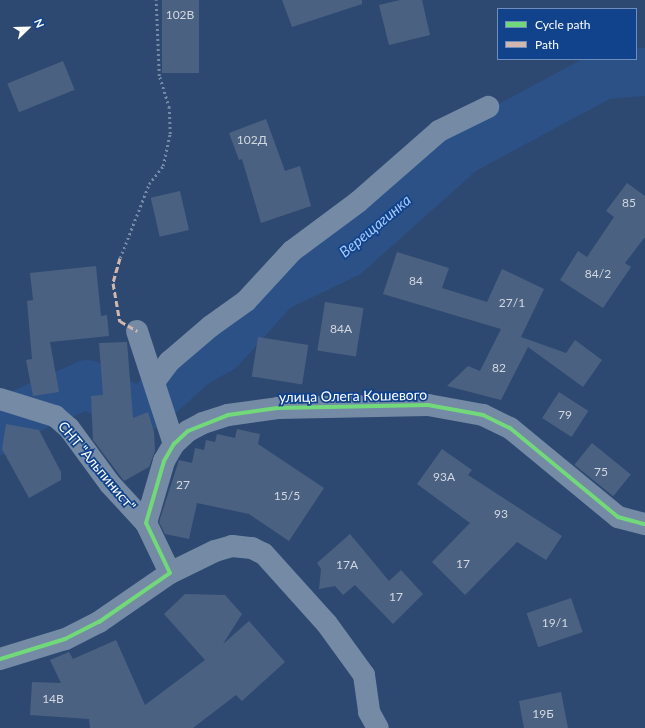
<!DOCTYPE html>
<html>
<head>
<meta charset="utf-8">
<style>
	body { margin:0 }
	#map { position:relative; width:645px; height:728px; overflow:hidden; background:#2d4971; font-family:Lato,sans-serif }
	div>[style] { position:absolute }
	.river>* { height:48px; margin:-24px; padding:0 24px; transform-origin:24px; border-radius:24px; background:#2c5187 }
	.building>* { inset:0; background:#4b6181; transform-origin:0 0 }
	.path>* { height:2.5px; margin-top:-1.25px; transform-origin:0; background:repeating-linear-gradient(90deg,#748aa5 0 2px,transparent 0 5px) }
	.minor>* { height:22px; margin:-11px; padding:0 11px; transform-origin:11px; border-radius:11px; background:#748aa5 }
	.quiet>* { height:3px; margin-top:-1.5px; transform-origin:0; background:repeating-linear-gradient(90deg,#d1b7ad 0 6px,transparent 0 9px) }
	.cycleway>* { height:4px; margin:-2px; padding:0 2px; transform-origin:2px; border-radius:2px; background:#71d979 }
	span { translate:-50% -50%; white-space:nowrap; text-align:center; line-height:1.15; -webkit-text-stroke:3.5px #11438d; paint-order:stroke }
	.number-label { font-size:12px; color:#d2d8e0 }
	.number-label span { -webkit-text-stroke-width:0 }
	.street-label { font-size:14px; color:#fff }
	.water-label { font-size:15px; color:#a5c9f9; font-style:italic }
	.legend { position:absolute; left:497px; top:8px; width:140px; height:52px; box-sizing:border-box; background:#11438d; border:1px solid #708ebb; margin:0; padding:5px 7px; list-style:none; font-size:12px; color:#fff }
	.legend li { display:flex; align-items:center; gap:8px; height:20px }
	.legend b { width:20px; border:1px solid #708ebb }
	.north { position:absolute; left:8px; top:8px; width:40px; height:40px; -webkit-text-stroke:3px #11438d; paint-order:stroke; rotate:67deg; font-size:11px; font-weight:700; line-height:16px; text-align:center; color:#fff }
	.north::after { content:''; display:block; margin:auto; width:14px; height:18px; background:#fff; clip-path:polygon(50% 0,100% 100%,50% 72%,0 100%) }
</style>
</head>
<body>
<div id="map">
	<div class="river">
		<div style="left:0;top:431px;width:17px;rotate:-50deg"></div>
		<div style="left:11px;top:418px;width:83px;rotate:-24.1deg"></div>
		<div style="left:87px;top:384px;width:54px;rotate:29deg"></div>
		<div style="left:134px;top:410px;width:15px;rotate:-16deg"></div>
		<div style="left:148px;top:406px;width:61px;rotate:-42.3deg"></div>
		<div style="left:193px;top:365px;width:32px;rotate:-30deg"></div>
		<div style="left:221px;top:349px;width:82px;rotate:-48deg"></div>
		<div style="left:276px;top:288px;width:79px;rotate:-25.6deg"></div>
		<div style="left:347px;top:254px;width:154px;rotate:-41.8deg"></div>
		<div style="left:462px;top:151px;width:161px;rotate:-28.2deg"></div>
		<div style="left:604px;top:75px;width:41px;rotate:-4.2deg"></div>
	</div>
	<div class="building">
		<div style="left:162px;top:0;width:37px;height:73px"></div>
		<div style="clip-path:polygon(282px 0,362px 0,362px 4px,292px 27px)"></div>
		<div style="clip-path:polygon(400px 0,422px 0,430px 35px,389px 45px,379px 5px)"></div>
		<div style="left:63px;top:61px;width:31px;height:60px;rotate:68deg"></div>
		<div style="clip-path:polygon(266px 119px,285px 171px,300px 166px,311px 206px,261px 223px,242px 159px,239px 160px,229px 133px)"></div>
		<div style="clip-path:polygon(627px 183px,645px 196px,645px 237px,625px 263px,631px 267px,603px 308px,560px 280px,578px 251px,587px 257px,614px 217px,606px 211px)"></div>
		<div style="left:180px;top:191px;width:40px;height:30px;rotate:77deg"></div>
		<div style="clip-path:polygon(397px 252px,449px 268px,442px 288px,487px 302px,502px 269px,544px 289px,521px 337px,566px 353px,575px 340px,602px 360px,583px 387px,528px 347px,501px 400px,447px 386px,468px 366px,480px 371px,501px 329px,383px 294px)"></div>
		<div style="clip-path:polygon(96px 266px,101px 316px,107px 315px,109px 336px,50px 342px,59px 392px,33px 396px,26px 360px,32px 359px,27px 301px,33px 300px,30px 273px)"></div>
		<div style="left:325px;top:302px;width:39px;height:49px;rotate:9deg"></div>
		<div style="left:258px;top:337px;width:51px;height:40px;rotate:9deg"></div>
		<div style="clip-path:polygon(127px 342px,133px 418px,148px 412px,154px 432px,155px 451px,149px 467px,124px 481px,93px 440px,91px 396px,103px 395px,99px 343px)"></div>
		<div style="left:559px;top:392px;width:35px;height:31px;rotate:33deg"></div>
		<div style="clip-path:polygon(6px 424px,39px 430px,61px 472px,61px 480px,29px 498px,2px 449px)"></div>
		<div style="clip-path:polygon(237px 429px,260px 434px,258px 444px,324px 488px,289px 541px,249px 514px,197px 503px,189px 539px,165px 534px,159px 522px,179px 460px,192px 463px,195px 448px,204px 450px,206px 440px,215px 442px,217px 434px,235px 438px)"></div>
		<div style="left:592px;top:443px;width:50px;height:28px;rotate:39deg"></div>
		<div style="clip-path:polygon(442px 449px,472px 470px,468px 475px,562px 536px,546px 560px,517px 542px,465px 595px,432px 562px,470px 523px,417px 484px)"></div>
		<div style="clip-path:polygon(350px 534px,389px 581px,401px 570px,423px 594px,393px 624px,355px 585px,343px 595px,335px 586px,319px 589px,321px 569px,317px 563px)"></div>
		<div style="clip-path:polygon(185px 594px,225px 595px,242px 614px,223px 644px,249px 621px,285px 662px,242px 701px,236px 695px,193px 728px,90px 728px,89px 719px,30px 715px,32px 682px,61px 683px,50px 660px,69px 652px,73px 659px,116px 640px,145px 705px,205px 660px,164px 614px)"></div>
		<div style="left:571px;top:598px;width:36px;height:47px;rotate:71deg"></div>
		<div style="clip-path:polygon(561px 692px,568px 728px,524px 728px,519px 701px)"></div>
	</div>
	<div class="path">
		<div style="left:120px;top:258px;width:79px;rotate:-68.6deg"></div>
		<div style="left:149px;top:184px;width:23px;rotate:-52deg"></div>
		<div style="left:163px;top:166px;width:33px;rotate:-78deg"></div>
		<div style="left:170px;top:134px;width:26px;rotate:-92deg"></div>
		<div style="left:169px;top:108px;width:34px;rotate:-107deg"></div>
		<div style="left:159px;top:76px;width:76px;rotate:-92.3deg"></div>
	</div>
	<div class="minor">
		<div style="left:137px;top:331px;width:119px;rotate:71.9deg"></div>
		<div style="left:154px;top:382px;width:26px;rotate:-53deg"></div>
		<div style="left:170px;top:361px;width:54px;rotate:-40.5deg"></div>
		<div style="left:211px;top:326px;width:43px;rotate:-35.5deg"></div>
		<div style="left:246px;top:301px;width:68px;rotate:-47.4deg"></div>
		<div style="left:292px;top:251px;width:82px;rotate:-36.6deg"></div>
		<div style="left:358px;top:202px;width:108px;rotate:-41.2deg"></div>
		<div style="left:439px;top:131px;width:55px;rotate:-26.1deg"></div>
		<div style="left:0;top:399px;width:58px;rotate:17.2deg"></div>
		<div style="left:55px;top:416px;width:18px;rotate:41deg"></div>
		<div style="left:69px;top:428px;width:69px;rotate:53.8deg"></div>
		<div style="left:110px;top:484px;width:53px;rotate:47.3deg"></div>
		<div style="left:146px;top:523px;width:55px;rotate:64.4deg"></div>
		<div style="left:170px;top:573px;width:86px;rotate:145.4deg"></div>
		<div style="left:99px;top:622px;width:38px;rotate:153deg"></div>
		<div style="left:65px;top:639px;width:68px;rotate:162.9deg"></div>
		<div style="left:146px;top:523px;width:65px;rotate:-73.8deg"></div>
		<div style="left:164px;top:461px;width:20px;rotate:-60deg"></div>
		<div style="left:174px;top:444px;width:19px;rotate:-43deg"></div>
		<div style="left:188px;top:431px;width:17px;rotate:-28deg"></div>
		<div style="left:203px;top:423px;width:26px;rotate:-18deg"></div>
		<div style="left:228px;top:415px;width:50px;rotate:-8deg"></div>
		<div style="left:278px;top:408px;width:150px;rotate:-1.1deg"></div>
		<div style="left:428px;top:405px;width:56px;rotate:10.3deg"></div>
		<div style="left:483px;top:415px;width:30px;rotate:26deg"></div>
		<div style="left:510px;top:428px;width:140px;rotate:39.5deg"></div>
		<div style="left:618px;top:517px;width:28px;rotate:15deg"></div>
		<div style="left:170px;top:573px;width:50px;rotate:-26.1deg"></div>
		<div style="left:215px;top:551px;width:18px;rotate:-16deg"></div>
		<div style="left:232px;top:546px;width:20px;rotate:6deg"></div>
		<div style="left:252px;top:548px;width:13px;rotate:27deg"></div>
		<div style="left:264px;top:554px;width:94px;rotate:48deg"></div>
		<div style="left:327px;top:624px;width:63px;rotate:54deg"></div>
		<div style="left:364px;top:675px;width:37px;rotate:82deg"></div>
		<div style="left:369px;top:712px;width:18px;rotate:61deg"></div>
	</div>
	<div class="quiet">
		<div style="left:120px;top:258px;width:26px;rotate:106deg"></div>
		<div style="left:113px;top:283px;width:39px;rotate:80deg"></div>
		<div style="left:120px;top:321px;width:20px;rotate:30deg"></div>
	</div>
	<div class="cycleway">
		<div style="left:0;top:659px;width:68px;rotate:-17.1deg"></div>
		<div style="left:65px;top:639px;width:38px;rotate:-27deg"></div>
		<div style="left:99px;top:622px;width:86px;rotate:-34.6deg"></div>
		<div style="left:170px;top:573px;width:55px;rotate:-115.6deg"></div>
		<div style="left:146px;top:523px;width:65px;rotate:-73.8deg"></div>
		<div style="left:164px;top:461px;width:20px;rotate:-60deg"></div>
		<div style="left:174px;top:444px;width:19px;rotate:-43deg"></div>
		<div style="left:188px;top:431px;width:43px;rotate:-21.8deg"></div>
		<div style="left:228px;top:415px;width:50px;rotate:-8deg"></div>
		<div style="left:278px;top:408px;width:150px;rotate:-1.1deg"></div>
		<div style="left:428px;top:405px;width:56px;rotate:10.3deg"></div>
		<div style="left:483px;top:415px;width:30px;rotate:26deg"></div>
		<div style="left:510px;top:428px;width:140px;rotate:39.5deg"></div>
		<div style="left:618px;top:517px;width:28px;rotate:15deg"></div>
	</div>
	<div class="number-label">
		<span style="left:180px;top:15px">102В</span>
		<span style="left:252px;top:140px">102Д</span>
		<span style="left:629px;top:203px">85</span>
		<span style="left:598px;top:274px">84/2</span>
		<span style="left:416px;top:281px">84</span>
		<span style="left:512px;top:303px">27/1</span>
		<span style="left:341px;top:329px">84А</span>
		<span style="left:499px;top:368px">82</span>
		<span style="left:565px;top:415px">79</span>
		<span style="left:601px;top:472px">75</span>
		<span style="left:444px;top:477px">93А</span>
		<span style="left:183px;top:485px">27</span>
		<span style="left:287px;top:496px">15/5</span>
		<span style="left:501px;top:514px">93</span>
		<span style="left:463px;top:564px">17</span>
		<span style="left:347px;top:565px">17А</span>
		<span style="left:396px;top:597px">17</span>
		<span style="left:555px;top:623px">19/1</span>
		<span style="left:53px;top:699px">14В</span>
		<span style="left:543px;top:714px">19Б</span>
	</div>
	<div class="street-label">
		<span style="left:353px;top:396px;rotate:-1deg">улица Олега Кошевого</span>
		<span style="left:97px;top:466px;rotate:50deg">СНТ "Альпинист"</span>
	</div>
	<div class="water-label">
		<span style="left:375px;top:226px;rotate:-40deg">Верещагинка</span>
	</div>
	<ul class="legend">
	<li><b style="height:5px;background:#71d979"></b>Cycle path</li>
	<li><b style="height:5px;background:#d1b7ad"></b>Path</li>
	</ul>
	<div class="north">N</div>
</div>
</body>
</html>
